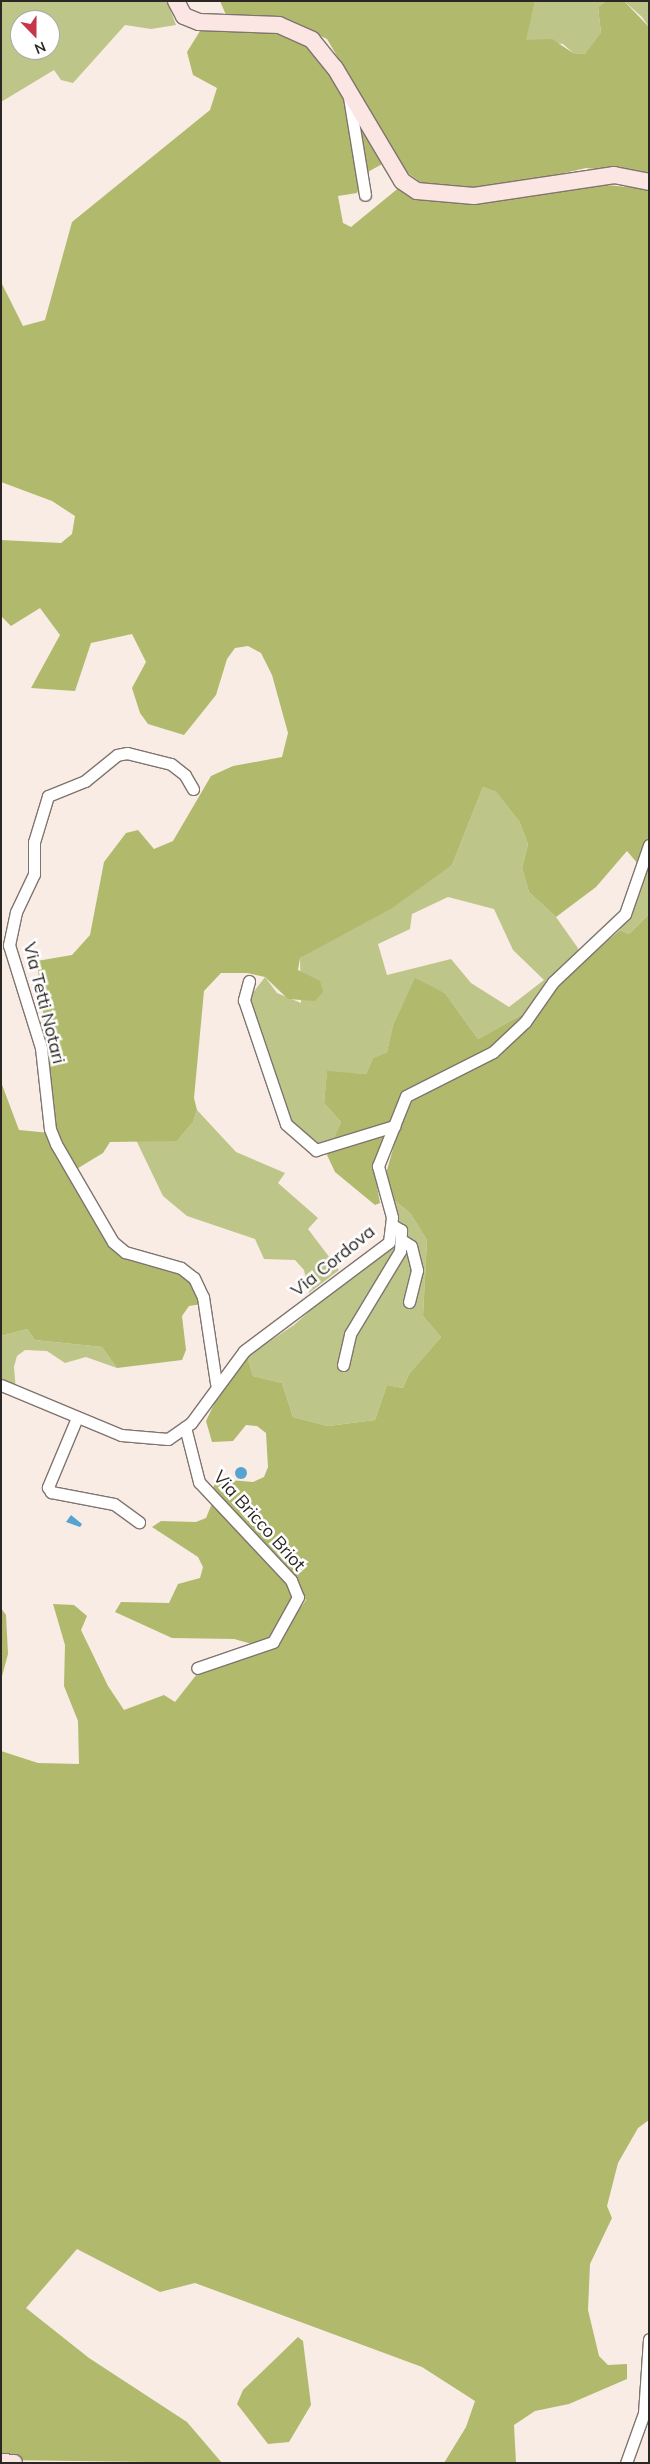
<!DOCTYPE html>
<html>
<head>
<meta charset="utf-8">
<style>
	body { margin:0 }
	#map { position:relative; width:650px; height:2464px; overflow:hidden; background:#f9ece5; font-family:Mulish,sans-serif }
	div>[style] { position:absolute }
	.green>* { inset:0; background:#bdc588 }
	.forest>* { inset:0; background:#b0b96c }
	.water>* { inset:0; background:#55a3cf }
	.round { border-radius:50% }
	.roads { filter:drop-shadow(1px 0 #80746e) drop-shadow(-1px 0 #80746e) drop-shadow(0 1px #80746e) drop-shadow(0 -1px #80746e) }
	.street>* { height:11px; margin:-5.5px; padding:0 5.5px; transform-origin:5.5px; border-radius:5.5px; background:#fff }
	.secondary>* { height:16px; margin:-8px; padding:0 8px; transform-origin:8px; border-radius:8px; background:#fbe6e4 }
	span { translate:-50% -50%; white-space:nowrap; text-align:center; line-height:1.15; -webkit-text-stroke:5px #fff; paint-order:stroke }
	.street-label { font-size:18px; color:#2c2725 }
	.frame { position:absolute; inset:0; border:2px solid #2c2725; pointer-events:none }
	.north { position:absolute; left:10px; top:10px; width:50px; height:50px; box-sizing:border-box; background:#fff; border:1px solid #aba9a8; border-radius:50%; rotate:158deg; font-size:14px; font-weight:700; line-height:20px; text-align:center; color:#2c2725 }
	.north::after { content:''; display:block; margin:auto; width:18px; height:22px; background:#c6364a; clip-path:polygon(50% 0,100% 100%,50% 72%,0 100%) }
</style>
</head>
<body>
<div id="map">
	<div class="green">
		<div style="clip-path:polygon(evenodd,1px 1px,167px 1px,176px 25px,151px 29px,125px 25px,73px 83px,61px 80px,54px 70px,1px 102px,1px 1px,20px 20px,50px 20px,50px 50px,20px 50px,20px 20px)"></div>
		<div style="clip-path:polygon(535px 1px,606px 1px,598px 7px,601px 33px,596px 46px,585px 54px,573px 53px,563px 44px,525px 40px)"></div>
		<div style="clip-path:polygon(624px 1px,649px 1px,649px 27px,642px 17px)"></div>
		<div style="clip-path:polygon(evenodd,483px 787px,496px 792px,519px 821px,528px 844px,522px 868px,529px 892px,556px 917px,580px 951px,523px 1014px,478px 1039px,445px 993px,415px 979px,393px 1025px,387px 1052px,373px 1058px,366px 1074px,327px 1072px,324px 1103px,341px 1122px,331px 1147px,323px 1149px,287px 1124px,248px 999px,265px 977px,277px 993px,301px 1003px,300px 958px,452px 865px,483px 787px,448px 897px,494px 909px,513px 950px,544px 980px,509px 1007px,471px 983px,451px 959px,387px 975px,378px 944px,410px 929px,412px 914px,448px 897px)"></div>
		<div style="clip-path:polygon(649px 857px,649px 914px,629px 934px,620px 930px)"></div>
		<div style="clip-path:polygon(197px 1110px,236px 1152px,285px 1173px,278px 1183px,318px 1218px,308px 1229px,339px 1270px,309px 1293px,304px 1270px,295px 1260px,264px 1259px,255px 1239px,187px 1216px,163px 1196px,136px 1140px,177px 1141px,193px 1122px)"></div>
		<div style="clip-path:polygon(394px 1200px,410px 1213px,427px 1240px,423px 1316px,441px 1337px,409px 1374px,403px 1388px,387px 1385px,375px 1420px,328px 1426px,293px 1417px,282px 1383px,253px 1376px,247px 1356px,294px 1325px,312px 1309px,310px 1301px,390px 1244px,390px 1202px)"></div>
		<div style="clip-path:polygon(27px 1329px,35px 1340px,102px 1347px,117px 1368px,86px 1357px,65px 1363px,47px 1351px,25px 1350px,17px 1356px,14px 1367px,16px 1391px,1px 1380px,1px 1336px)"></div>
	</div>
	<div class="forest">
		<div style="clip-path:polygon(220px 1px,535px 1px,526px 40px,552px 39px,573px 53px,585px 54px,601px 33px,598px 7px,606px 1px,624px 1px,649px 27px,649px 175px,586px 168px,513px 185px,443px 189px,424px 185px,404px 170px,327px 39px,282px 19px,226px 15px)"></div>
		<div style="clip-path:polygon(216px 27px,275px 28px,309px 45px,339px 85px,384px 163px,366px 173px,357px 193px,338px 196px,343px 223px,351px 227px,401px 186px,437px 201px,464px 203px,596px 184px,649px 189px,649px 839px,638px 864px,627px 851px,596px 887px,556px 917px,529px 892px,522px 868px,528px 844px,519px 821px,496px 792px,483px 787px,452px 865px,392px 908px,300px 958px,298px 970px,320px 981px,323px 992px,315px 1001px,288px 999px,265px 977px,247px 973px,221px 973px,204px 991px,194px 1098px,197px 1110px,193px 1122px,177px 1141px,110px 1142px,103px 1153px,75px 1170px,57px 1133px,37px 961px,72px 955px,90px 935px,104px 862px,126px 833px,138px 830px,154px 849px,173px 841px,211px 776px,233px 766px,282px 757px,288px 733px,272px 675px,261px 653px,248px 646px,235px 648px,227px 659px,216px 695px,184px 735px,148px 724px,140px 713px,132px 688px,146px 662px,132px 634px,91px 643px,75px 691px,31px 688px,60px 635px,40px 608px,11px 626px,1px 616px,1px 540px,61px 543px,72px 534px,75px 516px,52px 501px,1px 482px,1px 282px,23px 326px,45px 320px,72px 222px,210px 110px,217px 88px,193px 75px,187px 52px,200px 31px)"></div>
		<div style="clip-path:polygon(649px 914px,649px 2120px,638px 2128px,618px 2163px,607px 2206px,612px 2218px,590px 2264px,588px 2310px,599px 2356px,608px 2365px,627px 2364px,627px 2379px,569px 2404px,535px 2411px,514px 2425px,516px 2463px,444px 2463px,466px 2427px,475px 2401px,422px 2367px,195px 2283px,160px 2292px,77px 2249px,26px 2308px,89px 2358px,187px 2422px,222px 2463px,1px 2460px,1px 1751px,38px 1763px,79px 1764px,78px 1721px,64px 1686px,65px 1645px,53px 1604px,74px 1605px,87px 1616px,81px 1630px,108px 1686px,124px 1710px,164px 1695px,175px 1702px,197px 1674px,273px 1647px,306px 1600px,212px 1489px,218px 1479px,253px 1482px,264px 1477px,268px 1467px,266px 1433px,257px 1426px,246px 1425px,233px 1441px,212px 1442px,206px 1421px,216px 1400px,247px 1356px,253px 1376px,282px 1383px,293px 1417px,328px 1426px,375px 1420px,387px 1385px,403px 1388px,409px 1374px,441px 1337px,423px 1316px,427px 1240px,410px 1213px,394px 1200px,385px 1177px,395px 1142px,385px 1136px,374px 1169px,380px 1203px,375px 1205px,335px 1172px,327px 1155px,341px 1122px,324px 1103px,327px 1071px,366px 1074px,373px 1058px,387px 1052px,393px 1025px,415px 978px,445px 993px,478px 1039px,523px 1014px,620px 930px,629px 934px)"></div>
		<div style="clip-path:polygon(1px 1082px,19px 1130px,50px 1133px,94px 1221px,111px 1244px,186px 1273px,202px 1304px,189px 1306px,182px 1316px,186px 1350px,182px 1360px,117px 1368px,102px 1347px,35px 1340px,27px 1329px,1px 1336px)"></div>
		<div style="clip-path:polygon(213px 1501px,295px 1592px,272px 1639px,252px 1644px,234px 1639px,172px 1638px,115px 1612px,121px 1602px,169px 1603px,178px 1584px,200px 1578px,203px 1567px,198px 1557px,152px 1527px,161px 1521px,196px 1522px,206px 1518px)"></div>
		<div style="clip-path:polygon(1px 1608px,6px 1615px,8px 1654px,1px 1680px)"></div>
		<div style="clip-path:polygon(298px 2337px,303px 2341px,311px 2405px,289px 2442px,268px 2444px,237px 2404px,243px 2390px)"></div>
	</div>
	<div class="water">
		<div class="round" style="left:235px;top:1467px;width:12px;height:12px"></div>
		<div style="clip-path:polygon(71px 1515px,82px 1524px,80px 1527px,66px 1522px)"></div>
	</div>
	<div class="roads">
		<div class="street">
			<div style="left:349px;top:97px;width:99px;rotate:80.7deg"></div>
			<div style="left:193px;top:789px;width:16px;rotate:-120deg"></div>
			<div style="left:185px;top:775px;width:18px;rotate:-142deg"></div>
			<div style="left:171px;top:764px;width:45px;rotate:-166deg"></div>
			<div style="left:127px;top:753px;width:10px;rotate:169deg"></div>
			<div style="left:117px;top:755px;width:41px;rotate:140.9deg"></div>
			<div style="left:85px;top:781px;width:40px;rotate:158deg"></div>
			<div style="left:48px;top:796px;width:48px;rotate:106.9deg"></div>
			<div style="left:34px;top:842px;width:32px;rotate:90deg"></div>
			<div style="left:34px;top:874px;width:42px;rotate:115.3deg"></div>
			<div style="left:16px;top:912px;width:34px;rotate:102deg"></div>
			<div style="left:9px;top:945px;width:108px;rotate:72.7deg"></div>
			<div style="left:41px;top:1048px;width:81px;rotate:83.7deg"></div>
			<div style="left:50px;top:1129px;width:16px;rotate:68deg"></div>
			<div style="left:56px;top:1144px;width:113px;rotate:59.8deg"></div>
			<div style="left:113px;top:1242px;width:16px;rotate:40deg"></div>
			<div style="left:125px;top:1252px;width:58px;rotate:15.9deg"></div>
			<div style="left:181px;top:1268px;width:16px;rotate:38deg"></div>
			<div style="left:194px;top:1278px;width:21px;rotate:65deg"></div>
			<div style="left:203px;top:1297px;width:87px;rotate:81.4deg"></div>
			<div style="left:249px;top:981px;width:20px;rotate:105deg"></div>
			<div style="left:244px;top:1000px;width:131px;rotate:71.3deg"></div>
			<div style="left:286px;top:1124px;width:40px;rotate:41deg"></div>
			<div style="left:316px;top:1150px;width:82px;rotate:-17.1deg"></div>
			<div style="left:403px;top:1241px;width:9px;rotate:32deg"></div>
			<div style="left:411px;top:1246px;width:25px;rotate:76deg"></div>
			<div style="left:417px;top:1270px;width:33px;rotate:104deg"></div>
			<div style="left:343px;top:1365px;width:32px;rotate:-77deg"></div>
			<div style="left:350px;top:1334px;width:97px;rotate:-58.9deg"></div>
			<div style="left:400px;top:1251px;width:21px;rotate:-87deg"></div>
			<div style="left:401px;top:1230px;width:10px;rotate:-151deg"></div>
			<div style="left:1px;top:1385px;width:130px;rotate:22.6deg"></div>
			<div style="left:121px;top:1435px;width:47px;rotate:4.9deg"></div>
			<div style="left:168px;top:1439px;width:28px;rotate:-35deg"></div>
			<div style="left:191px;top:1423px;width:89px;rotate:-53.6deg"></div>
			<div style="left:244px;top:1351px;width:181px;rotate:-36.9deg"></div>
			<div style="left:389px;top:1242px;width:25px;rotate:-83deg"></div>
			<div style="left:392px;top:1217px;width:53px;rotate:-105.4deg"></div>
			<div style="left:378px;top:1166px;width:75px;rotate:-68.2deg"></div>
			<div style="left:406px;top:1096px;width:97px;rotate:-26.8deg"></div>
			<div style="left:493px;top:1052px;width:44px;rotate:-43.2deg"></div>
			<div style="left:525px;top:1022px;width:49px;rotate:-55deg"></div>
			<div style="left:553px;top:982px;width:99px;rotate:-43.4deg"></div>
			<div style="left:625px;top:914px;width:73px;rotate:-70.8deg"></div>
			<div style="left:76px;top:1420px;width:73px;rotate:112.7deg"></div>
			<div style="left:48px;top:1487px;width:6px;rotate:59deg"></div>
			<div style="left:51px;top:1492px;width:64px;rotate:10.8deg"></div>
			<div style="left:114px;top:1504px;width:31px;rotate:36deg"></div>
			<div style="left:185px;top:1427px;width:57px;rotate:75.7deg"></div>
			<div style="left:199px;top:1482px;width:134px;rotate:46.8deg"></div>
			<div style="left:291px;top:1580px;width:18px;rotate:68deg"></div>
			<div style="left:298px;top:1597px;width:51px;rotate:119.1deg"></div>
			<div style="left:273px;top:1642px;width:80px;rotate:161.1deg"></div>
			<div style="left:626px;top:2463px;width:53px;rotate:-70.2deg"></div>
			<div style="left:644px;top:2413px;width:74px;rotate:-86.1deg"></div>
		</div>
		<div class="secondary">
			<div style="left:176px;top:1px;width:17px;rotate:62deg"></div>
			<div style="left:184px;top:16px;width:16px;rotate:22deg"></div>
			<div style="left:199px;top:22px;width:80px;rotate:2.1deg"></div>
			<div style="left:279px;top:25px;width:36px;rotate:24deg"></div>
			<div style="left:312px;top:40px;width:36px;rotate:51deg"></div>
			<div style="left:335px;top:68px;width:131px;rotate:59.3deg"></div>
			<div style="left:402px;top:181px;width:18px;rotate:34deg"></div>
			<div style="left:417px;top:191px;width:57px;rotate:5deg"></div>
			<div style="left:474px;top:196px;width:142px;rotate:-8.5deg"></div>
			<div style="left:614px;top:175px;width:36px;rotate:11deg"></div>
			<div style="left:1px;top:2462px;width:13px;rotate:4deg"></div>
		</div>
	</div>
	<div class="street-label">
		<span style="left:44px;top:1003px;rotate:76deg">Via Tetti Notari</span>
		<span style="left:333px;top:1261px;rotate:-39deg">Via Cordova</span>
		<span style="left:259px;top:1521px;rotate:48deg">Via Bricco Briot</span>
	</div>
	<div class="frame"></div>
	<div class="north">N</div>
</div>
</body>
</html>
